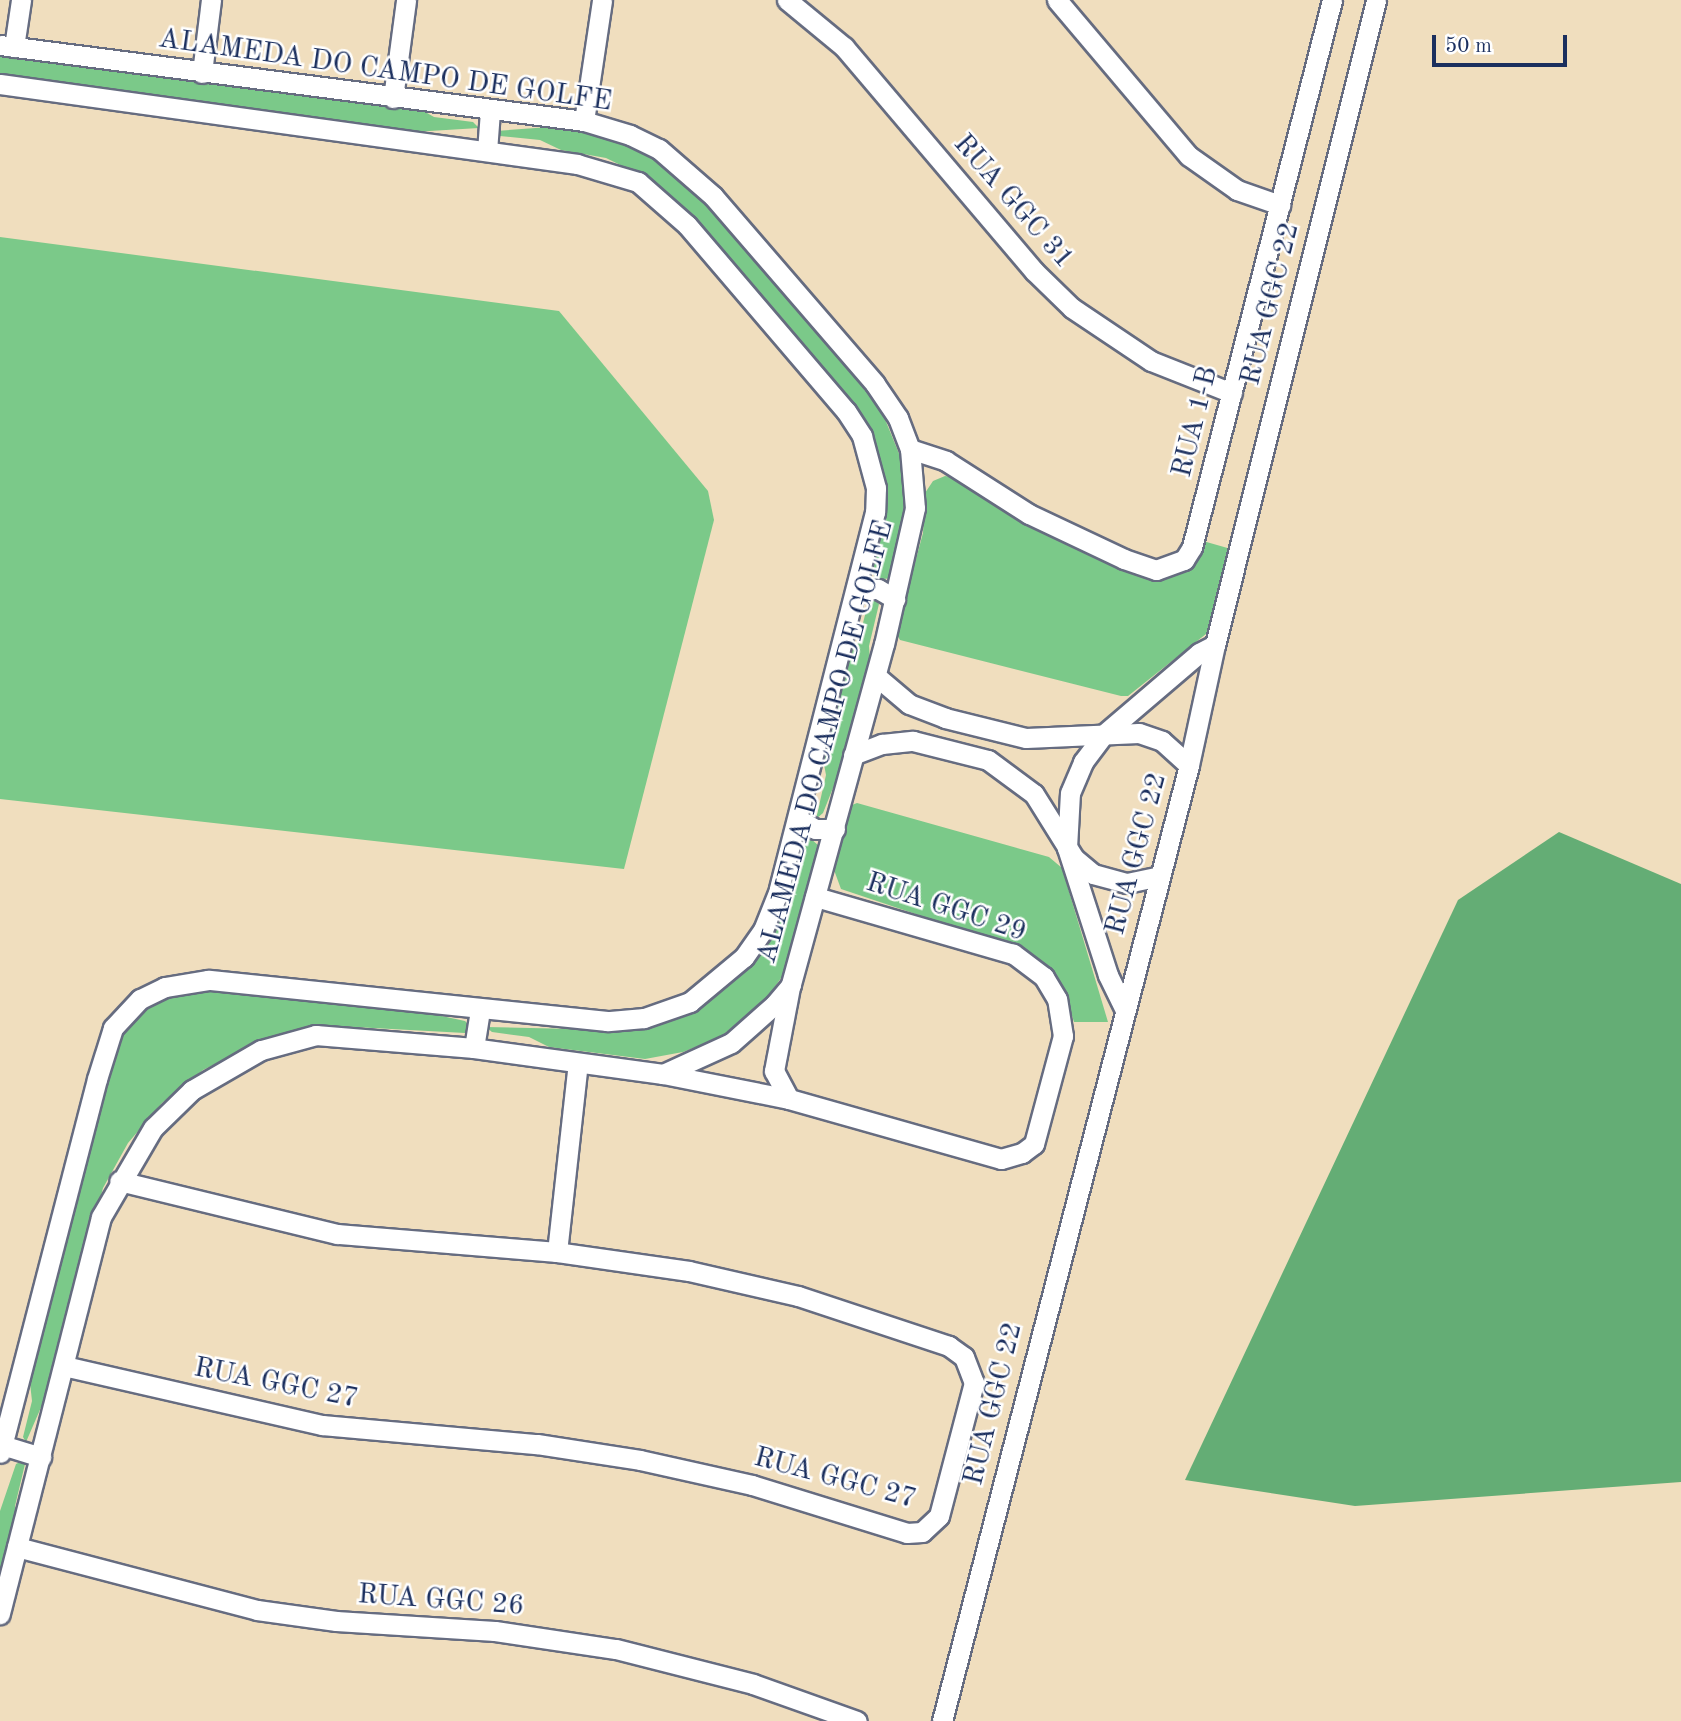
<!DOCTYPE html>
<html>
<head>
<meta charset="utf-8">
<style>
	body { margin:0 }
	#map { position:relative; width:1681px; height:1721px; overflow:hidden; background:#f0debe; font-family:"Old Standard TT",serif }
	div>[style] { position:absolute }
	.green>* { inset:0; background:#7bc989 }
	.forest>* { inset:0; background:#64ad75 }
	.roads { filter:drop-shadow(2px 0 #666c80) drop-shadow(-2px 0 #666c80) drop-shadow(0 2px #666c80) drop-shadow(0 -2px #666c80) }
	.minor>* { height:19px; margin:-9.5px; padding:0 9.5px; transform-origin:9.5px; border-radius:9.5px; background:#fff }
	span { translate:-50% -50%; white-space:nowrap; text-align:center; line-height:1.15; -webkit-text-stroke:5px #fff; paint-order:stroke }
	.street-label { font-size:28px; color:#1b2f5e }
	.scale { position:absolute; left:1432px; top:35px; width:135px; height:32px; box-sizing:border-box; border:4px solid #1b2f5e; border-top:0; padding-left:9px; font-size:21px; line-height:24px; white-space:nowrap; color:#1b2f5e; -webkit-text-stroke:5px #fff; paint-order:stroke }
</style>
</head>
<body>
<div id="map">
	<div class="green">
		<div style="clip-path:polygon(0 51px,420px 109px,434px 117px,473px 122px,479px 128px,413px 132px,0 74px)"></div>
		<div style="clip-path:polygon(563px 126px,641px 147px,692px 183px,878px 402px,900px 456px,906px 496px,891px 578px,877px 580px,871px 571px,882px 518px,883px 482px,868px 430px,849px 400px,684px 207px,653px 181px,606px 158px,561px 150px,540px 140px,500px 136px,496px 131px)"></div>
		<div style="clip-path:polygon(0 237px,559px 311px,708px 491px,714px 520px,624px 869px,0 799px)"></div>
		<div style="clip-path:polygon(945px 476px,958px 478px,1059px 541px,1149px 579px,1168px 578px,1185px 570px,1203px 541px,1231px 549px,1211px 630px,1128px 696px,1121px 696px,900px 640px,896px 633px,923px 533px,925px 493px,933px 481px)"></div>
		<div style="clip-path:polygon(873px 599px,879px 604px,869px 646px,870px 661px,843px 763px,823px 813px,816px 819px,826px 775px,823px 759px,847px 657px,858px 643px,868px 603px)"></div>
		<div style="clip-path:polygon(857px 803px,1049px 857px,1062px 868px,1108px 1022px,1074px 1022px,1062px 985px,1026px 951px,841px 889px,834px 870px,852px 805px)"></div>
		<div style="clip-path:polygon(809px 837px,820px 847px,788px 968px,765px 1001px,719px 1038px,683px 1052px,645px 1059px,549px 1047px,529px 1037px,492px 1032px,486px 1027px,620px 1030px,696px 1007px,746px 967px,800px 841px)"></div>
		<div style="clip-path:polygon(203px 988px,409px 1009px,465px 1021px,471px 1027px,465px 1033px,336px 1026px,266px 1039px,203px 1070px,162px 1103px,128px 1143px,103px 1188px,52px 1382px,26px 1442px,23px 1437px,32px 1401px,30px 1383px,121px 1034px,150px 1003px)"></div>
		<div style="clip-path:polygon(22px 1461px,25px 1464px,15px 1506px,16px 1525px,0 1588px,0 1511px,16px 1464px)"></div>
	</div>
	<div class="forest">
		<div style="clip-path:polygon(1559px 832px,1681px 884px,1681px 1482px,1355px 1506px,1185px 1480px,1458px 900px)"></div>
	</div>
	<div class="roads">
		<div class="minor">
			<div style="left:787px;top:0;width:74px;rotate:39.5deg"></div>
			<div style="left:844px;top:47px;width:294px;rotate:49.7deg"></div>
			<div style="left:1034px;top:271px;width:53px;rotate:44.2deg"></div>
			<div style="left:1072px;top:308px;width:95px;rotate:33.9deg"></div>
			<div style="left:1151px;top:361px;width:87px;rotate:21.6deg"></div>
			<div style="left:1057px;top:0;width:204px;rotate:49.8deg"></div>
			<div style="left:1189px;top:156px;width:59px;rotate:35.3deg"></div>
			<div style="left:1237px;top:190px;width:46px;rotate:19.2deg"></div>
			<div style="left:0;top:45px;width:589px;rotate:7.41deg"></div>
			<div style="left:584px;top:121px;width:48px;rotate:16.9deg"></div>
			<div style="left:630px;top:135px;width:32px;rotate:26deg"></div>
			<div style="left:659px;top:149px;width:72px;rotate:41deg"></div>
			<div style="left:713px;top:196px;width:248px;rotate:49.2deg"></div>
			<div style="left:875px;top:384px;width:41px;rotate:55.9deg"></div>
			<div style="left:898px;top:418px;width:33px;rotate:69deg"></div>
			<div style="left:910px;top:449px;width:59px;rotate:85.2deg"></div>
			<div style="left:915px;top:508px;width:139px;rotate:102.8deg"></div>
			<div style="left:884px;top:644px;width:353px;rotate:105.3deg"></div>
			<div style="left:791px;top:985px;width:26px;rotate:130deg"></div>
			<div style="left:774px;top:1005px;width:57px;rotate:138.5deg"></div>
			<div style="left:731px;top:1043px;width:75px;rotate:155.5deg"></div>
			<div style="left:663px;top:1074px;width:191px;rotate:-172.2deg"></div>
			<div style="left:474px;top:1048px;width:159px;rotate:-175.3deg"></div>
			<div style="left:316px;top:1035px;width:57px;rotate:164.7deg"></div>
			<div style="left:261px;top:1050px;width:80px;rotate:149.9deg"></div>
			<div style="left:192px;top:1090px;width:54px;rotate:135.7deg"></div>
			<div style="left:153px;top:1128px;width:103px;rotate:120.3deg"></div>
			<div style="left:101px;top:1217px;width:410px;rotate:104.3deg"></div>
			<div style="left:14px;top:47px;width:48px;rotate:-81.5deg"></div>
			<div style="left:202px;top:73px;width:74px;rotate:-83deg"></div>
			<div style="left:0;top:84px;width:583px;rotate:7.89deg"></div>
			<div style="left:577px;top:164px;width:64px;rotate:16.4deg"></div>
			<div style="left:638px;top:182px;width:65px;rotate:41.3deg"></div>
			<div style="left:687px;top:225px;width:245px;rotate:49.5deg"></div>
			<div style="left:846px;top:411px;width:30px;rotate:57deg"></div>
			<div style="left:862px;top:436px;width:54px;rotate:74.9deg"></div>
			<div style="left:876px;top:488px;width:24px;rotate:92deg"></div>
			<div style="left:875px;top:512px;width:390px;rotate:104.3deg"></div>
			<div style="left:779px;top:890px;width:43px;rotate:111.8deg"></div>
			<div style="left:763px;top:930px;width:33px;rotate:125deg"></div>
			<div style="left:744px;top:957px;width:70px;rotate:140.2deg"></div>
			<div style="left:690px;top:1002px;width:49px;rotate:160.8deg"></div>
			<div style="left:644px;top:1018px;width:37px;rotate:175deg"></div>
			<div style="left:607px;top:1021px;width:401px;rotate:-174.1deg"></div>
			<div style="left:208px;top:980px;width:44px;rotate:170.8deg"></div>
			<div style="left:165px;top:987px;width:28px;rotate:154deg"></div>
			<div style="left:140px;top:999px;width:40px;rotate:133deg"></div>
			<div style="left:113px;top:1028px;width:53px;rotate:107.4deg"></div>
			<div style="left:97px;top:1079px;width:386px;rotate:104.5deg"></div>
			<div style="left:393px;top:98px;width:99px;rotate:-82.4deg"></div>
			<div style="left:584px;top:121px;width:122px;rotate:-81.5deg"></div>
			<div style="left:487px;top:151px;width:40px;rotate:-85.7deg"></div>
			<div style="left:910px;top:449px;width:38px;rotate:18deg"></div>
			<div style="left:946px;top:461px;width:98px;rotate:32.6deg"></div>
			<div style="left:1029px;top:514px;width:105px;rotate:25.3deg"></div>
			<div style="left:1124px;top:559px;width:34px;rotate:19deg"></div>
			<div style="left:1156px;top:570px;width:30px;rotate:-20deg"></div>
			<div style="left:1184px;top:560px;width:15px;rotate:-58deg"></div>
			<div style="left:1192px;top:547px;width:565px;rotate:-75.64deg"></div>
			<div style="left:856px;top:589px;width:22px"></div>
			<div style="left:878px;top:589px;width:20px;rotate:30deg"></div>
			<div style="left:876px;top:676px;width:43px;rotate:40.3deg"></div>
			<div style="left:909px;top:704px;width:39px;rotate:21deg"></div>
			<div style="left:945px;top:718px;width:83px;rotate:13.9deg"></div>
			<div style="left:1026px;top:738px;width:113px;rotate:-2.5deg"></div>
			<div style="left:1139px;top:733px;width:24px;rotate:19deg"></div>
			<div style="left:1162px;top:741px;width:36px;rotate:42deg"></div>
			<div style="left:853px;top:755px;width:31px;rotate:-21deg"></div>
			<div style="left:882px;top:744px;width:31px;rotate:-6deg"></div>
			<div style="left:913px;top:741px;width:77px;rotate:14.2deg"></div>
			<div style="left:988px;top:760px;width:57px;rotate:36.5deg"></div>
			<div style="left:1034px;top:794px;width:75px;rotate:58deg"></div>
			<div style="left:1074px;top:858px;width:25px;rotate:40deg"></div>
			<div style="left:1093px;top:874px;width:35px;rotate:15deg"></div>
			<div style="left:1127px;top:883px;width:34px;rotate:-12deg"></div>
			<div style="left:798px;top:819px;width:20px;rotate:30deg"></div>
			<div style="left:815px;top:829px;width:20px"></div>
			<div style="left:1124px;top:1008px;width:37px;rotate:-116deg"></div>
			<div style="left:1108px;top:975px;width:133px;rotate:-107.9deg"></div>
			<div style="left:1067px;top:848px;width:55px;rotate:-86.9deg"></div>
			<div style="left:1070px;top:793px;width:34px;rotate:-67deg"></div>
			<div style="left:1083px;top:762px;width:34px;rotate:-53deg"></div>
			<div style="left:1103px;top:735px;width:126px;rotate:-40.5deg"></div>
			<div style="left:1199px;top:653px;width:18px;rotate:-27deg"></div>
			<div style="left:474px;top:1048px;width:38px;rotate:-81deg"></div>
			<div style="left:663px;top:1074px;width:128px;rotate:11.2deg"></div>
			<div style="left:789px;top:1099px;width:220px;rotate:15.8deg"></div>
			<div style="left:1001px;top:1159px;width:22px;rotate:-16deg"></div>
			<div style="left:1022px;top:1153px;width:15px;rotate:-37deg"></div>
			<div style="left:1034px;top:1144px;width:112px;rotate:-75deg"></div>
			<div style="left:1063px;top:1036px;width:37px;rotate:-99deg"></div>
			<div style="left:1057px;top:999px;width:26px;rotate:-121deg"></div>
			<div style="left:1044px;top:977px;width:39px;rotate:-143deg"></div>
			<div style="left:1013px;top:954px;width:206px;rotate:-163.9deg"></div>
			<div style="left:789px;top:1099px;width:32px;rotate:-118deg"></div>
			<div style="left:774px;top:1071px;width:86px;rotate:-79.2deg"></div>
			<div style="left:557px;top:1252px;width:190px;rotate:-83.7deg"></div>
			<div style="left:64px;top:1366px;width:265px;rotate:12.9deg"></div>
			<div style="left:322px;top:1425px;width:216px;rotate:5.1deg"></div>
			<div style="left:537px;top:1444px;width:104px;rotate:8.8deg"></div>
			<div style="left:640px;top:1460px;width:115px;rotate:12.6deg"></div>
			<div style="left:752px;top:1485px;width:162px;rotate:17.2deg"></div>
			<div style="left:907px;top:1533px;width:15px;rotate:-4deg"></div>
			<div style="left:922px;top:1532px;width:23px;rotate:-43deg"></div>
			<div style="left:939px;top:1516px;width:138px;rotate:-75.3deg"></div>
			<div style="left:974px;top:1383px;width:28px;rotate:-111deg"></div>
			<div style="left:964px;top:1357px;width:19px;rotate:-144deg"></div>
			<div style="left:949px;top:1346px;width:159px;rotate:-161.7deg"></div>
			<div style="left:798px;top:1296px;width:112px;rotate:-167.1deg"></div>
			<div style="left:689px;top:1271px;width:133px;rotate:-171.8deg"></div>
			<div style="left:557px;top:1252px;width:221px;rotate:-175.3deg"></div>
			<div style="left:337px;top:1234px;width:224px;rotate:-166.3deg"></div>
			<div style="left:2px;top:1445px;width:41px;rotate:17.1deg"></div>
			<div style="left:17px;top:1547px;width:248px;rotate:14.7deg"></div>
			<div style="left:257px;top:1610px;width:80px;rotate:7.9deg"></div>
			<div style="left:336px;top:1621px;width:159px;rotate:3.6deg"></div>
			<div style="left:495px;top:1631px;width:122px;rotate:8.5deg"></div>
			<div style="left:616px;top:1649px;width:141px;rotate:14.3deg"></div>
			<div style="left:753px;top:1684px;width:110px;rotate:19.6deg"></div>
			<div style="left:942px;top:1721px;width:987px;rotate:-75.51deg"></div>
			<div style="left:1189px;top:765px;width:123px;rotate:-77.8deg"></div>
			<div style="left:1215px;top:645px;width:665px;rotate:-75.98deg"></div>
		</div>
	</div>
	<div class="street-label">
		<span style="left:385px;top:71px;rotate:8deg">ALAMEDA DO CAMPO DE GOLFE</span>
		<span style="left:1013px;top:202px;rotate:49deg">RUA GGC 31</span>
		<span style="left:1271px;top:304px;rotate:-76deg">RUA GGC 22</span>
		<span style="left:1196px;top:422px;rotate:-76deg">RUA 1-B</span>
		<span style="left:826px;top:742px;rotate:-75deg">ALAMEDA DO CAMPO DE GOLFE</span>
		<span style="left:1137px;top:854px;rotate:-75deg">RUA GGC 22</span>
		<span style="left:946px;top:908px;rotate:18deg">RUA GGC 29</span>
		<span style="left:276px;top:1384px;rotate:11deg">RUA GGC 27</span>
		<span style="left:994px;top:1404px;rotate:-76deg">RUA GGC 22</span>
		<span style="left:835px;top:1479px;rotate:15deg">RUA GGC 27</span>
		<span style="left:441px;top:1601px;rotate:4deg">RUA GGC 26</span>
	</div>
	<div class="scale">50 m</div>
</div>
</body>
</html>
